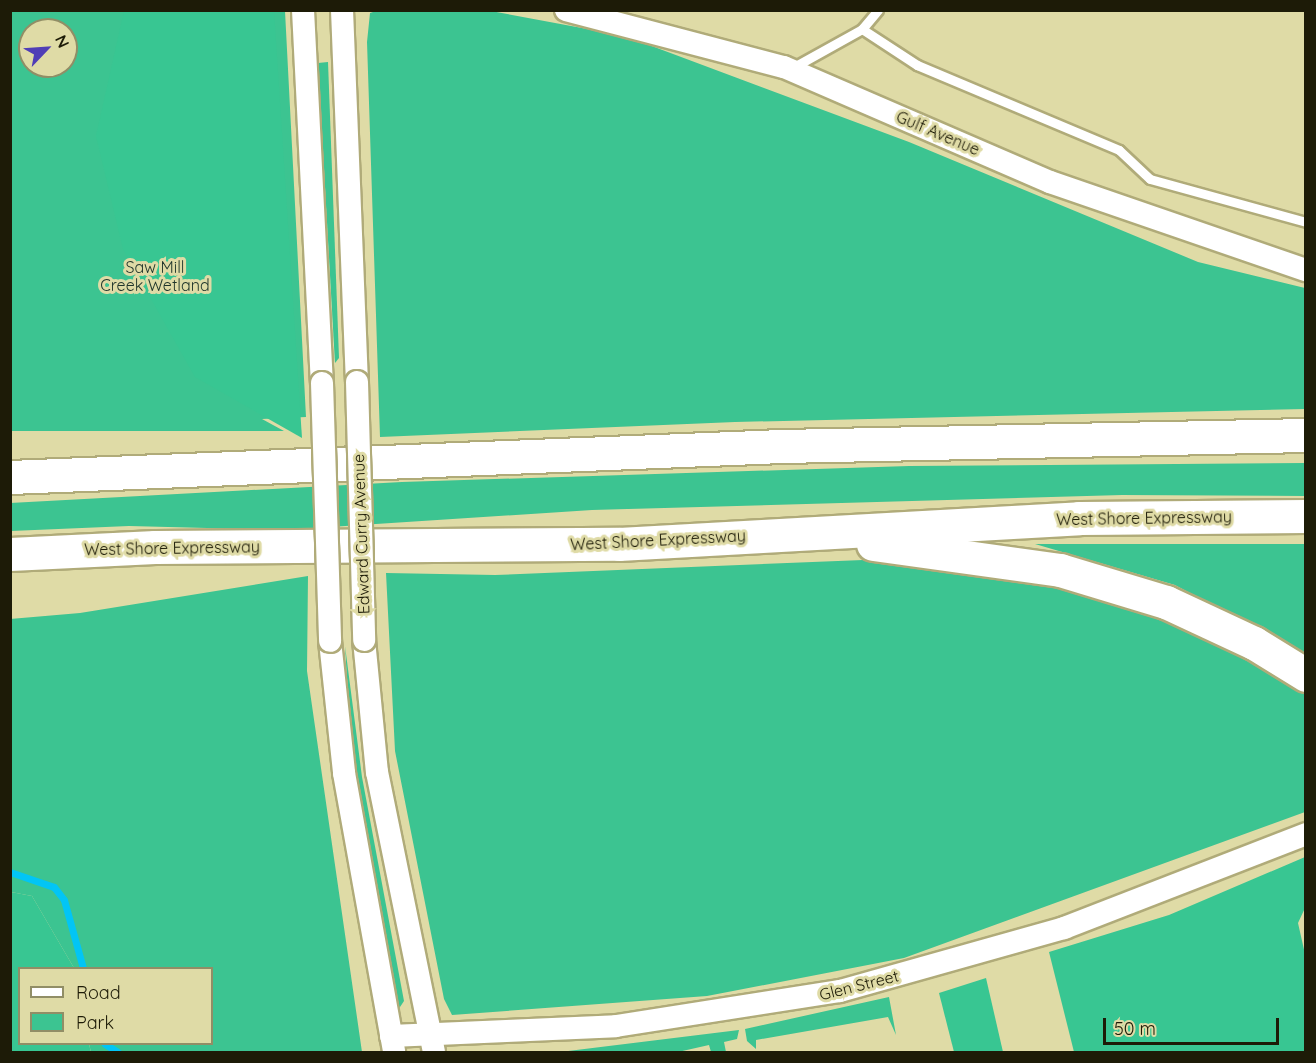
<!DOCTYPE html>
<html>
<head>
<meta charset="utf-8">
<style>
	body { margin:0 }
	#map { position:relative; width:1316px; height:1063px; overflow:hidden; background:#dfdba6; font-family:Quicksand,sans-serif }
	div>[style] { position:absolute }
	.green>* { inset:0; background:#3cc491 }
	.forest>* { inset:0; background:#38c692 }
	.stream>* { height:7px; margin:-3.5px; padding:0 3.5px; transform-origin:3.5px; border-radius:3.5px; background:#02c5f5 }
	.roads { filter:drop-shadow(2px 0 #b0ab79) drop-shadow(-2px 0 #b0ab79) drop-shadow(0 2px #b0ab79) drop-shadow(0 -2px #b0ab79) }
	.service>* { height:9px; margin:-4.5px; padding:0 4.5px; transform-origin:4.5px; border-radius:4.5px; background:#fff }
	.tertiary>* { height:22px; margin:-11px; padding:0 11px; transform-origin:11px; border-radius:11px; background:#fff }
	.motorway>* { height:33px; margin:-16.5px; padding:0 16.5px; transform-origin:16.5px; border-radius:16.5px; background:#fff }
	.bridges { filter:drop-shadow(2px 0 #b0ab79) drop-shadow(-2px 0 #b0ab79) drop-shadow(0 2px #b0ab79) drop-shadow(0 -2px #b0ab79) }
	.tertiary-bridge>* { height:22px; margin:-11px; padding:0 11px; transform-origin:11px; border-radius:11px; background:#fff }
	span { translate:-50% -50%; white-space:nowrap; text-align:center; line-height:1.15; -webkit-text-stroke:6px #dfdba6; paint-order:stroke }
	.street-label { font-size:16px; color:#1d1b07 }
	.park-label { font-size:16px; color:#1f352b }
	.frame { position:absolute; inset:0; border:12px solid #1d1b07; pointer-events:none }
	.legend { position:absolute; left:18px; top:967px; width:195px; height:78px; box-sizing:border-box; background:#dfdba6; border:2px solid #918e66; margin:0; padding:8px 10px; list-style:none; font-size:18px; color:#1d1b07 }
	.legend li { display:flex; align-items:center; gap:12px; height:30px }
	.legend b { width:30px; border:2px solid #918e66 }
	.north { position:absolute; left:18px; top:18px; width:60px; height:60px; box-sizing:border-box; background:#dfdba6; border:2px solid #918e66; border-radius:50%; rotate:65deg; font-size:16px; font-weight:700; line-height:24px; text-align:center; color:#1d1b07 }
	.north::after { content:''; display:block; margin:auto; width:21px; height:27px; background:#503eb6; clip-path:polygon(50% 0,100% 100%,50% 72%,0 100%) }
	.scale { position:absolute; left:1103px; top:1018px; width:176px; height:27px; box-sizing:border-box; border:3px solid #1d1b07; border-top:0; padding-left:8px; font-size:18px; line-height:21px; white-space:nowrap; color:#1d1b07; -webkit-text-stroke:4px #dfdba6; paint-order:stroke }
</style>
</head>
<body>
<div id="map">
	<div class="green">
		<div style="clip-path:polygon(379px 10px,491px 11px,625px 36px,909px 142px,1198px 262px,1305px 288px,1305px 409px,735px 422px,380px 437px,367px 42px,370px 13px)"></div>
		<div style="clip-path:polygon(evenodd,10px 11px,285px 11px,306px 417px,262px 419px,284px 431px,11px 431px,10px 11px,30px 30px,66px 30px,66px 66px,30px 66px,30px 30px)"></div>
		<div style="clip-path:polygon(328px 62px,339px 358px,335px 363px,318px 63px)"></div>
		<div style="clip-path:polygon(1306px 463px,1305px 496px,1122px 495px,592px 510px,284px 530px,129px 526px,11px 531px,10px 503px,402px 482px,909px 466px)"></div>
		<div style="clip-path:polygon(1035px 544px,1305px 544px,1305px 655px,1175px 585px)"></div>
		<div style="clip-path:polygon(863px 560px,1009px 572px,1109px 597px,1206px 634px,1305px 688px,1305px 812px,904px 958px,707px 996px,452px 1015px,444px 999px,395px 751px,386px 573px,495px 575px)"></div>
		<div style="clip-path:polygon(308px 576px,307px 671px,362px 1052px,91px 1052px,89px 1044px,212px 1044px,212px 968px,74px 968px,32px 896px,11px 892px,10px 619px,80px 613px)"></div>
		<div style="clip-path:polygon(345px 646px,362px 777px,404px 1001px,398px 1010px,353px 777px)"></div>
		<div style="clip-path:polygon(889px 997px,896px 1035px,888px 1017px,756px 1040px,756px 1049px,747px 1041px,745px 1029px)"></div>
		<div style="clip-path:polygon(739px 1030px,737px 1039px,724px 1042px,726px 1052px,711px 1052px,709px 1045px,678px 1052px,560px 1052px)"></div>
	</div>
	<div class="forest">
		<div style="clip-path:polygon(124px 11px,274px 11px,302px 438px,195px 377px,123px 249px,96px 136px)"></div>
		<div style="clip-path:polygon(1305px 857px,1305px 908px,1298px 923px,1305px 954px,1305px 1052px,1074px 1052px,1049px 952px,1169px 915px)"></div>
		<div style="clip-path:polygon(11px 892px,32px 896px,74px 968px,20px 968px,20px 1044px,89px 1044px,91px 1052px,11px 1052px)"></div>
		<div style="clip-path:polygon(986px 978px,1003px 1052px,954px 1052px,939px 993px)"></div>
	</div>
	<div class="stream">
		<div style="left:10px;top:872px;width:46px;rotate:18.8deg"></div>
		<div style="left:54px;top:887px;width:16px;rotate:52deg"></div>
		<div style="left:64px;top:900px;width:71px;rotate:74.4deg"></div>
		<div style="left:105px;top:1044px;width:15px;rotate:32deg"></div>
	</div>
	<div class="roads">
		<div class="service">
			<div style="left:862px;top:29px;width:66px;rotate:33.2deg"></div>
			<div style="left:917px;top:65px;width:219px;rotate:22.8deg"></div>
			<div style="left:1119px;top:150px;width:42px;rotate:43.1deg"></div>
			<div style="left:1150px;top:179px;width:162px;rotate:15.4deg"></div>
			<div style="left:792px;top:68px;width:80px;rotate:-29.1deg"></div>
			<div style="left:862px;top:29px;width:25px;rotate:-50deg"></div>
		</div>
		<div class="tertiary">
			<div style="left:303px;top:10px;width:373px;rotate:87.1deg"></div>
			<div style="left:342px;top:10px;width:372px;rotate:87.7deg"></div>
			<div style="left:566px;top:10px;width:225px;rotate:14.7deg"></div>
			<div style="left:784px;top:67px;width:290px;rotate:23.4deg"></div>
			<div style="left:1050px;top:182px;width:271px;rotate:19deg"></div>
			<div style="left:364px;top:640px;width:133px;rotate:84.4deg"></div>
			<div style="left:377px;top:772px;width:286px;rotate:78.5deg"></div>
			<div style="left:330px;top:641px;width:133px;rotate:83.9deg"></div>
			<div style="left:344px;top:773px;width:283px;rotate:79.8deg"></div>
			<div style="left:391px;top:1036px;width:225px;rotate:-2.5deg"></div>
			<div style="left:616px;top:1026px;width:227px;rotate:-8.9deg"></div>
			<div style="left:840px;top:991px;width:233px;rotate:-15.7deg"></div>
			<div style="left:1064px;top:928px;width:260px;rotate:-21.2deg"></div>
		</div>
		<div class="motorway">
			<div style="left:10px;top:477px;width:773px;rotate:-2.3deg"></div>
			<div style="left:782px;top:446px;width:524px;rotate:-1.2deg"></div>
			<div style="left:873px;top:544px;width:189px;rotate:7.9deg"></div>
			<div style="left:1060px;top:570px;width:111px;rotate:16.8deg"></div>
			<div style="left:1166px;top:602px;width:97px;rotate:25deg"></div>
			<div style="left:1254px;top:643px;width:61px;rotate:31.6deg"></div>
			<div style="left:10px;top:554px;width:145px;rotate:-2.8deg"></div>
			<div style="left:155px;top:547px;width:464px;rotate:-0.4deg"></div>
			<div style="left:619px;top:544px;width:461px;rotate:-3.2deg"></div>
			<div style="left:1079px;top:518px;width:227px;rotate:-0.5deg"></div>
		</div>
	</div>
	<div class="bridges">
		<div class="tertiary-bridge">
			<div style="left:357px;top:382px;width:258px;rotate:88.4deg"></div>
			<div style="left:322px;top:383px;width:258px;rotate:88.2deg"></div>
		</div>
	</div>
	<div class="street-label">
		<span style="left:938px;top:133px;rotate:23deg">Gulf Avenue</span>
		<span style="left:1144px;top:518px;rotate:-1deg">West Shore Expressway</span>
		<span style="left:361px;top:534px;rotate:-92deg">Edward Curry Avenue</span>
		<span style="left:658px;top:540px;rotate:-3deg">West Shore Expressway</span>
		<span style="left:172px;top:548px;rotate:-1deg">West Shore Expressway</span>
		<span style="left:859px;top:985px;rotate:-14deg">Glen Street</span>
	</div>
	<div class="park-label">
		<span style="left:155px;top:276px">Saw Mill<br>Creek Wetland</span>
	</div>
	<div class="frame"></div>
	<ul class="legend">
	<li><b style="height:8px;background:#fff"></b>Road</li>
	<li><b style="height:16px;background:#3cc491"></b>Park</li>
	</ul>
	<div class="north">N</div>
	<div class="scale">50 m</div>
</div>
</body>
</html>
